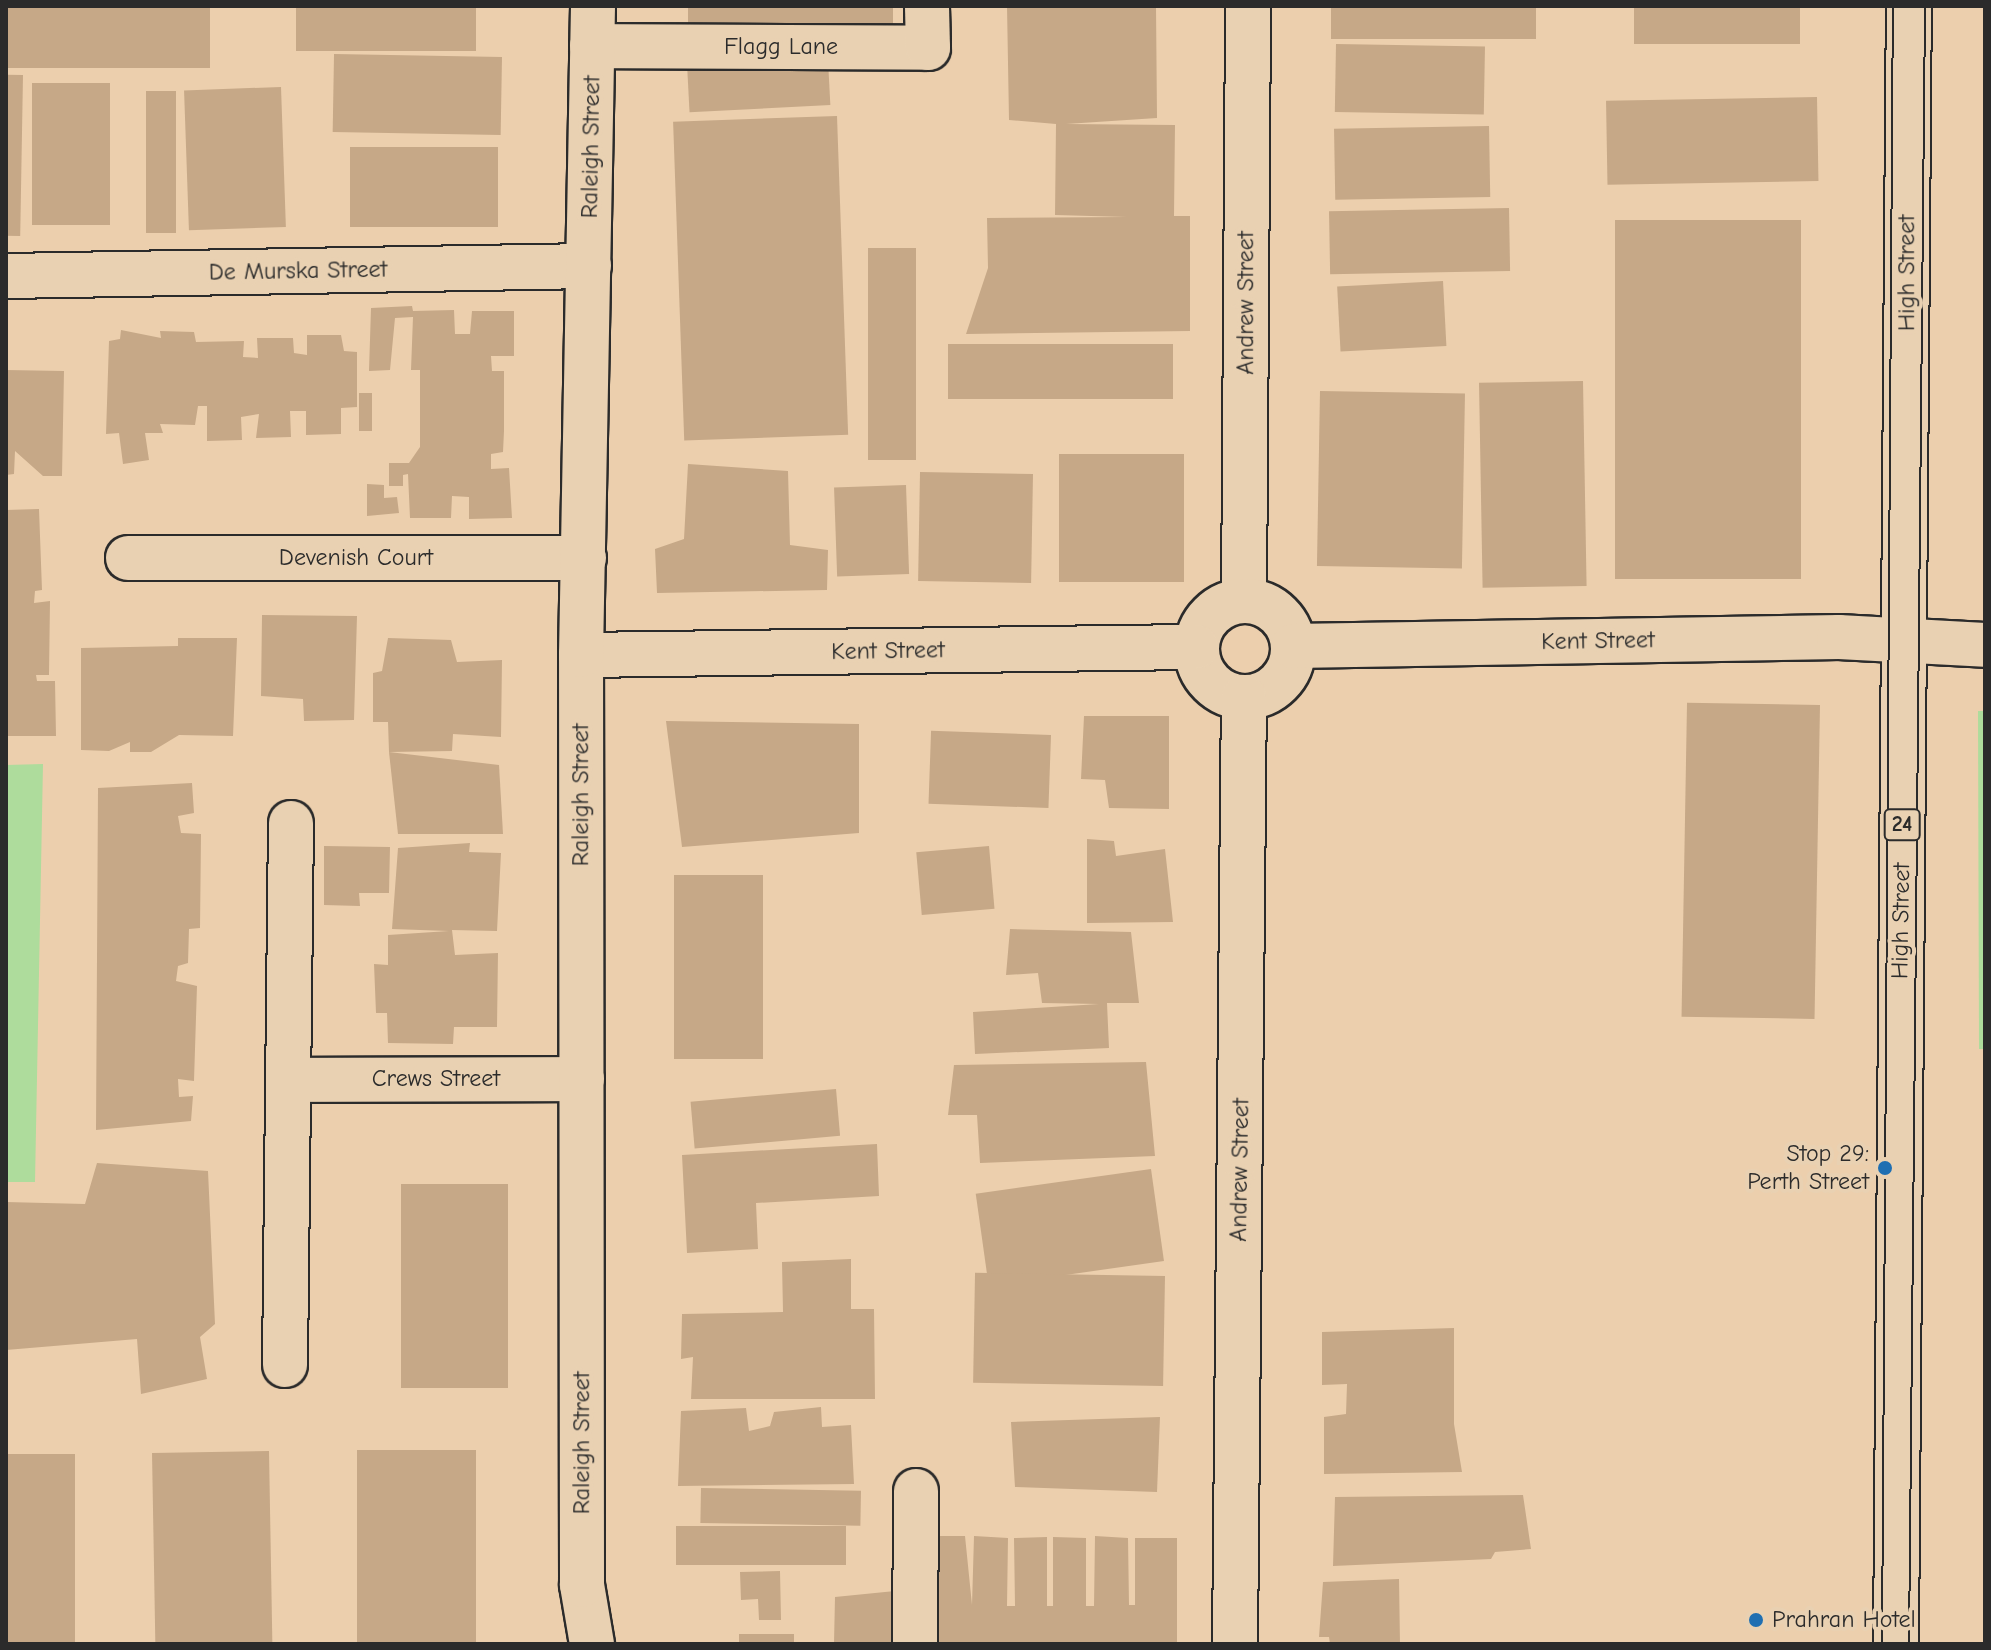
<!DOCTYPE html>
<html>
<head>
<meta charset="utf-8">
<style>
	body { margin:0 }
	#map { position:relative; width:1991px; height:1650px; overflow:hidden; background:#eccfad; font-family:"Comic Neue",sans-serif }
	div>[style] { position:absolute }
	.green>* { inset:0; background:#aedc9c }
	.building>* { inset:0; background:#c6a887; transform-origin:0 0 }
	.roads { filter:drop-shadow(2px 0 #2b2b2b) drop-shadow(-2px 0 #2b2b2b) drop-shadow(0 2px #2b2b2b) drop-shadow(0 -2px #2b2b2b) }
	.minor>* { height:44px; margin:-22px; padding:0 22px; transform-origin:22px; border-radius:22px; background:#e9d1b2 }
	.minor>.ring { margin:-22px; padding:0; box-sizing:content-box; background:none; border:44px solid #e9d1b2; border-radius:50% }
	.major>* { height:44px; margin:-22px; padding:0 22px; transform-origin:22px; border-radius:22px; background:#e9d1b2 }
	.tram>* { height:2px; margin:-1px; padding:0 1px; transform-origin:1px; border-radius:1px; background:#2b2b2b }
	.dots>* { width:22px; height:22px; translate:-50% -50%; box-sizing:border-box; border:4px solid #e9d1b2; border-radius:50% }
	span { translate:-50% -50%; white-space:nowrap; text-align:center; line-height:1.15; -webkit-text-stroke:8px #e9d1b2; paint-order:stroke }
	.shield-label span { padding:2px 6px; background:#e9d1b2; border:2px solid; border-radius:6px; -webkit-text-stroke-width:0 }
	.shield-label { font-size:22px; color:#2b2b2b; font-weight:700 }
	.street-label { font-size:24px; color:#2b2b2b }
	.poi-label { font-size:24px; color:#2b2b2b }
	.right { translate:-100% -50%; text-align:right }
	.left { translate:0 -50%; text-align:left }
	.frame { position:absolute; inset:0; border:8px solid #2b2b2b; pointer-events:none }
</style>
</head>
<body>
<div id="map">
	<div class="green">
		<div style="clip-path:polygon(1978px 711px,1985px 711px,1985px 1049px,1979px 1049px)"></div>
		<div style="clip-path:polygon(43px 764px,35px 1182px,6px 1182px,6px 765px)"></div>
	</div>
	<div class="building">
		<div style="left:6px;top:6px;width:204px;height:62px"></div>
		<div style="left:296px;top:6px;width:180px;height:45px"></div>
		<div style="left:688px;top:6px;width:205px;height:34px"></div>
		<div style="clip-path:polygon(1007px 6px,1156px 6px,1157px 118px,1066px 124px,1175px 125px,1174px 216px,1190px 216px,1190px 331px,966px 334px,988px 268px,987px 218px,1127px 217px,1055px 215px,1056px 124px,1009px 120px)"></div>
		<div style="left:1331px;top:6px;width:205px;height:33px"></div>
		<div style="left:1634px;top:6px;width:166px;height:38px"></div>
		<div style="left:1336px;top:44px;width:149px;height:68px;rotate:1deg"></div>
		<div style="left:502px;top:57px;width:78px;height:168px;rotate:91deg"></div>
		<div style="left:828px;top:60px;width:45px;height:141px;rotate:87deg"></div>
		<div style="left:23px;top:75px;width:161px;height:17px;rotate:91deg"></div>
		<div style="left:110px;top:83px;width:142px;height:78px;rotate:90deg"></div>
		<div style="left:281px;top:87px;width:140px;height:97px;rotate:88deg"></div>
		<div style="left:146px;top:91px;width:30px;height:142px"></div>
		<div style="left:1817px;top:97px;width:84px;height:211px;rotate:89deg"></div>
		<div style="left:837px;top:116px;width:319px;height:164px;rotate:88deg"></div>
		<div style="left:1489px;top:126px;width:71px;height:155px;rotate:89deg"></div>
		<div style="left:350px;top:147px;width:148px;height:80px"></div>
		<div style="left:1509px;top:208px;width:63px;height:180px;rotate:89deg"></div>
		<div style="left:1801px;top:220px;width:359px;height:186px;rotate:90deg"></div>
		<div style="left:868px;top:248px;width:48px;height:212px"></div>
		<div style="left:1443px;top:281px;width:65px;height:106px;rotate:87deg"></div>
		<div style="clip-path:polygon(412px 306px,413px 311px,454px 310px,455px 334px,470px 334px,472px 311px,514px 311px,514px 356px,491px 356px,492px 371px,504px 371px,504px 431px,503px 452px,491px 454px,491px 469px,509px 468px,512px 518px,469px 519px,469px 497px,452px 496px,451px 518px,410px 518px,408px 474px,403px 475px,403px 486px,389px 486px,389px 463px,409px 463px,420px 447px,420px 370px,411px 370px,413px 317px,395px 318px,390px 370px,369px 371px,371px 308px)"></div>
		<div style="clip-path:polygon(121px 330px,161px 338px,160px 331px,194px 332px,196px 342px,244px 341px,243px 357px,258px 358px,257px 338px,293px 338px,294px 353px,307px 355px,307px 335px,341px 335px,344px 351px,357px 352px,357px 407px,341px 408px,341px 434px,306px 435px,306px 411px,290px 411px,291px 437px,256px 438px,259px 414px,241px 417px,242px 440px,207px 441px,207px 406px,198px 406px,195px 425px,160px 424px,163px 433px,145px 433px,149px 460px,123px 464px,119px 433px,106px 434px,109px 341px,120px 339px)"></div>
		<div style="left:1173px;top:344px;width:55px;height:225px;rotate:90deg"></div>
		<div style="clip-path:polygon(6px 370px,64px 371px,62px 476px,43px 476px,15px 451px,14px 474px,6px 475px)"></div>
		<div style="left:1583px;top:381px;width:205px;height:104px;rotate:89deg"></div>
		<div style="left:1320px;top:391px;width:145px;height:175px;rotate:1deg"></div>
		<div style="left:372px;top:393px;width:38px;height:13px;rotate:90deg"></div>
		<div style="left:1059px;top:454px;width:125px;height:128px"></div>
		<div style="clip-path:polygon(688px 464px,788px 471px,790px 545px,828px 550px,827px 590px,657px 593px,655px 549px,684px 539px)"></div>
		<div style="left:1033px;top:474px;width:109px;height:113px;rotate:91deg"></div>
		<div style="clip-path:polygon(367px 484px,384px 485px,384px 498px,397px 497px,399px 513px,367px 516px)"></div>
		<div style="left:906px;top:485px;width:89px;height:72px;rotate:88deg"></div>
		<div style="clip-path:polygon(39px 509px,42px 590px,35px 591px,34px 603px,50px 601px,49px 675px,36px 675px,37px 681px,55px 681px,56px 736px,6px 736px,6px 510px)"></div>
		<div style="clip-path:polygon(262px 615px,357px 616px,354px 720px,304px 721px,303px 699px,261px 696px)"></div>
		<div style="clip-path:polygon(178px 638px,237px 638px,233px 736px,179px 735px,151px 752px,130px 752px,130px 742px,109px 751px,81px 750px,81px 648px,178px 646px)"></div>
		<div style="clip-path:polygon(388px 638px,451px 640px,457px 662px,502px 660px,501px 737px,453px 734px,452px 751px,389px 752px,388px 722px,373px 722px,373px 673px,382px 671px)"></div>
		<div style="left:1820px;top:705px;width:314px;height:133px;rotate:91deg"></div>
		<div style="clip-path:polygon(1084px 716px,1169px 716px,1169px 809px,1109px 808px,1105px 780px,1081px 779px)"></div>
		<div style="clip-path:polygon(666px 721px,859px 724px,859px 833px,682px 847px)"></div>
		<div style="left:1051px;top:735px;width:73px;height:120px;rotate:92deg"></div>
		<div style="clip-path:polygon(389px 752px,499px 765px,503px 834px,398px 834px)"></div>
		<div style="clip-path:polygon(192px 783px,194px 813px,178px 816px,181px 833px,201px 834px,200px 928px,189px 929px,188px 963px,178px 966px,176px 981px,197px 986px,194px 1081px,178px 1079px,179px 1097px,193px 1096px,191px 1121px,96px 1130px,98px 788px)"></div>
		<div style="clip-path:polygon(1087px 839px,1114px 841px,1116px 856px,1165px 849px,1173px 922px,1087px 923px)"></div>
		<div style="clip-path:polygon(470px 843px,469px 852px,501px 853px,497px 931px,452px 930px,455px 955px,498px 953px,497px 1027px,454px 1027px,453px 1044px,388px 1043px,387px 1013px,376px 1013px,374px 964px,388px 965px,388px 935px,449px 931px,392px 929px,398px 848px)"></div>
		<div style="clip-path:polygon(324px 846px,390px 847px,389px 893px,359px 893px,360px 906px,324px 905px)"></div>
		<div style="left:989px;top:846px;width:63px;height:73px;rotate:85deg"></div>
		<div style="left:763px;top:875px;width:184px;height:89px;rotate:90deg"></div>
		<div style="clip-path:polygon(1010px 929px,1131px 932px,1139px 1003px,1107px 1003px,1109px 1048px,975px 1054px,973px 1012px,1099px 1004px,1042px 1003px,1038px 973px,1006px 975px)"></div>
		<div style="clip-path:polygon(1146px 1062px,1155px 1156px,980px 1163px,977px 1115px,948px 1115px,954px 1065px)"></div>
		<div style="left:836px;top:1089px;width:47px;height:146px;rotate:85deg"></div>
		<div style="clip-path:polygon(877px 1144px,879px 1196px,756px 1203px,758px 1249px,687px 1253px,682px 1155px)"></div>
		<div style="clip-path:polygon(97px 1163px,208px 1171px,215px 1324px,200px 1337px,207px 1379px,141px 1394px,137px 1339px,6px 1350px,6px 1202px,85px 1204px)"></div>
		<div style="left:1151px;top:1169px;width:93px;height:177px;rotate:82deg"></div>
		<div style="left:508px;top:1184px;width:204px;height:107px;rotate:90deg"></div>
		<div style="clip-path:polygon(851px 1259px,851px 1309px,874px 1309px,875px 1399px,691px 1399px,693px 1357px,681px 1359px,682px 1314px,783px 1312px,782px 1262px)"></div>
		<div style="left:1165px;top:1276px;width:110px;height:190px;rotate:91deg"></div>
		<div style="clip-path:polygon(1454px 1328px,1454px 1424px,1462px 1472px,1324px 1474px,1324px 1417px,1346px 1414px,1347px 1384px,1322px 1385px,1322px 1332px)"></div>
		<div style="clip-path:polygon(821px 1407px,822px 1427px,851px 1425px,854px 1484px,678px 1486px,681px 1411px,746px 1408px,749px 1431px,770px 1426px,774px 1412px)"></div>
		<div style="clip-path:polygon(1160px 1417px,1157px 1492px,1015px 1487px,1011px 1422px)"></div>
		<div style="left:357px;top:1450px;width:119px;height:194px"></div>
		<div style="left:269px;top:1451px;width:193px;height:117px;rotate:89deg"></div>
		<div style="left:6px;top:1454px;width:69px;height:190px"></div>
		<div style="left:701px;top:1488px;width:160px;height:35px;rotate:1deg"></div>
		<div style="clip-path:polygon(1523px 1495px,1531px 1549px,1495px 1552px,1491px 1559px,1333px 1566px,1335px 1497px)"></div>
		<div style="left:676px;top:1526px;width:170px;height:39px"></div>
		<div style="clip-path:polygon(934px 1536px,965px 1536px,972px 1605px,974px 1536px,1008px 1538px,1007px 1606px,1015px 1606px,1014px 1538px,1047px 1537px,1047px 1606px,1053px 1606px,1053px 1537px,1086px 1538px,1086px 1606px,1094px 1606px,1095px 1536px,1128px 1538px,1129px 1605px,1135px 1605px,1135px 1538px,1177px 1538px,1177px 1644px,937px 1644px)"></div>
		<div style="clip-path:polygon(780px 1571px,781px 1620px,759px 1620px,758px 1599px,741px 1600px,740px 1572px)"></div>
		<div style="clip-path:polygon(1399px 1579px,1400px 1644px,1330px 1644px,1329px 1637px,1319px 1637px,1323px 1582px)"></div>
		<div style="clip-path:polygon(905px 1590px,905px 1644px,834px 1644px,835px 1597px)"></div>
		<div style="left:794px;top:1634px;width:10px;height:55px;rotate:90deg"></div>
	</div>
	<div class="roads">
		<div class="minor">
			<div style="left:592px;top:46px;width:336px;rotate:0.3deg"></div>
			<div style="left:928px;top:48px;width:42px;rotate:-91.4deg"></div>
			<div style="left:6px;top:276px;width:583px;rotate:-0.98deg"></div>
			<div style="left:128px;top:558px;width:456px"></div>
			<div style="left:1244px;top:600px;width:594px;rotate:-89.61deg"></div>
			<div class="ring" style="left:1197px;top:601px;width:52px;height:52px"></div>
			<div style="left:1293px;top:646px;width:546px;rotate:-0.94deg"></div>
			<div style="left:1839px;top:637px;width:146px;rotate:3.1deg"></div>
			<div style="left:581px;top:655px;width:615px;rotate:-0.75deg"></div>
			<div style="left:289px;top:1080px;width:293px;rotate:-0.2deg"></div>
			<div style="left:285px;top:1365px;width:542px;rotate:-89.37deg"></div>
			<div style="left:592px;top:1644px;width:60px;rotate:-99.6deg"></div>
			<div style="left:582px;top:1585px;width:930px;rotate:-90.06deg"></div>
			<div style="left:581px;top:655px;width:649px;rotate:-88.94deg"></div>
			<div style="left:915px;top:1644px;width:153px;rotate:-89.6deg"></div>
			<div style="left:1235px;top:1644px;width:947px;rotate:-89.46deg"></div>
		</div>
		<div class="major">
			<div style="left:1896px;top:1644px;width:1638px;rotate:-89.55deg"></div>
		</div>
	</div>
	<div class="tram">
		<div style="left:1882px;top:1644px;width:1638px;rotate:-89.62deg"></div>
		<div style="left:1909px;top:1644px;width:1638px;rotate:-89.44deg"></div>
	</div>
	<div class="dots">
		<div style="left:1885px;top:1168px;background:#1f6fb2"></div>
		<div style="left:1756px;top:1620px;background:#1f6fb2"></div>
	</div>
	<div class="shield-label">
		<span style="left:1902px;top:825px">24</span>
	</div>
	<div class="street-label">
		<span style="left:781px;top:47px">Flagg Lane</span>
		<span style="left:591px;top:147px;rotate:-89deg">Raleigh Street</span>
		<span style="left:298px;top:271px;rotate:-1deg">De Murska Street</span>
		<span style="left:1907px;top:273px;rotate:-90deg">High Street</span>
		<span style="left:1246px;top:303px;rotate:-90deg">Andrew Street</span>
		<span style="left:356px;top:558px">Devenish Court</span>
		<span style="left:1598px;top:641px;rotate:-1deg">Kent Street</span>
		<span style="left:888px;top:651px;rotate:-1deg">Kent Street</span>
		<span style="left:581px;top:795px;rotate:-90deg">Raleigh Street</span>
		<span style="left:1901px;top:921px;rotate:-89deg">High Street</span>
		<span style="left:436px;top:1079px">Crews Street</span>
		<span style="left:1240px;top:1170px;rotate:-89deg">Andrew Street</span>
		<span style="left:582px;top:1443px;rotate:-90deg">Raleigh Street</span>
	</div>
	<div class="poi-label">
		<span class="right" style="left:1869px;top:1168px">Stop 29:<br>Perth Street</span>
		<span class="left" style="left:1772px;top:1620px">Prahran Hotel</span>
	</div>
	<div class="frame"></div>
</div>
</body>
</html>
